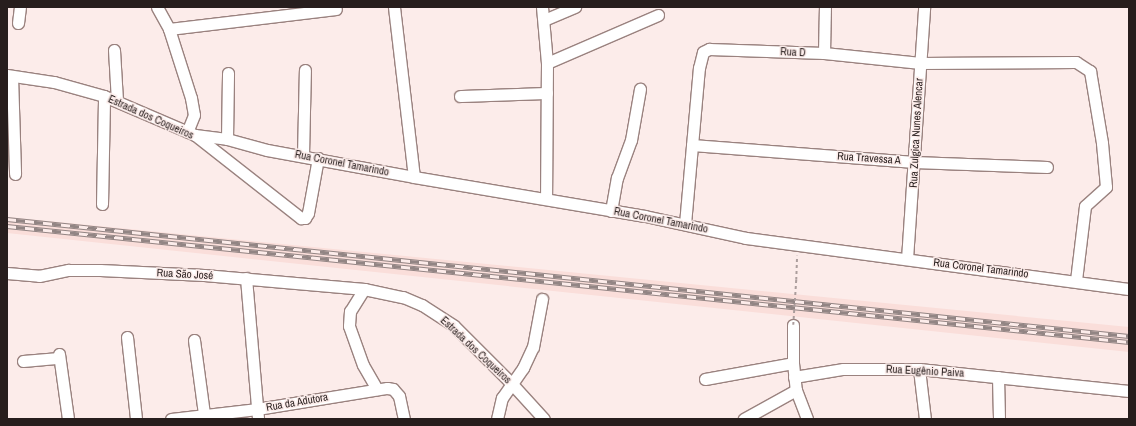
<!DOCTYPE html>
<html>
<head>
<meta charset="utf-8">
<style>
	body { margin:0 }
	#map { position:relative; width:1136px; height:426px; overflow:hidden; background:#fcecea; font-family:"Archivo Narrow",sans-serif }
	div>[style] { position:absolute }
	.built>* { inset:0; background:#fadeda }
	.path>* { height:1.5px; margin-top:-0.75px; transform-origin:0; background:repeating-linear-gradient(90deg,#ab9d9c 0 3px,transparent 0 6px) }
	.roads { filter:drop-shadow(1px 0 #9a827f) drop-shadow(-1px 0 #9a827f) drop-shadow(0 1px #9a827f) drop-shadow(0 -1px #9a827f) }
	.minor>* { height:11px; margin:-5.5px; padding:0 5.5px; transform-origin:5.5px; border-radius:5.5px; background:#fff }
	.rail>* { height:4.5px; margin-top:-2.25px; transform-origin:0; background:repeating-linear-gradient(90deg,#fcecea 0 9px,#928584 0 18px); box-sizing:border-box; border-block:1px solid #928584 }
	.path-bridge>* { height:1.5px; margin-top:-0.75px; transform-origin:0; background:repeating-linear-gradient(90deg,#ab9d9c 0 3px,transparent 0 6px) }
	span { translate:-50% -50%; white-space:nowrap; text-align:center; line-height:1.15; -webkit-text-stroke:3px #fcecea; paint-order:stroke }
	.street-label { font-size:11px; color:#271e1d }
	.frame { position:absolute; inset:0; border:8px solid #271e1d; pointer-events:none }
</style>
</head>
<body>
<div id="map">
	<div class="built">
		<div style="clip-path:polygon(7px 217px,1129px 327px,1129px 352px,7px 233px)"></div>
	</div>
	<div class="path">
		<div style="left:796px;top:280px;width:24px;rotate:-88deg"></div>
	</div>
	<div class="roads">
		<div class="minor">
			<div style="left:157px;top:7px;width:25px;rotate:61deg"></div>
			<div style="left:169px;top:29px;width:72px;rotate:72.3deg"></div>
			<div style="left:191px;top:98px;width:17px;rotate:80deg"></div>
			<div style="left:194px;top:115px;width:18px;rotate:112deg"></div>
			<div style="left:394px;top:7px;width:171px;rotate:83.3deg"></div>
			<div style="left:542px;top:7px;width:56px;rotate:84.9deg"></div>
			<div style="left:547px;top:63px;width:135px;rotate:90.4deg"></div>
			<div style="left:544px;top:20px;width:34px;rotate:-23deg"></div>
			<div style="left:18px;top:23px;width:16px;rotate:-83deg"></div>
			<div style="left:169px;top:29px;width:168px;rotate:-6.8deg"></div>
			<div style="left:114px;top:50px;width:51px;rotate:86.6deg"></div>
			<div style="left:824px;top:53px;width:46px;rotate:-88.8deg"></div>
			<div style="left:547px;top:63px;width:121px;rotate:-23.4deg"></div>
			<div style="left:7px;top:75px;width:48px;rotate:8.5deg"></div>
			<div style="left:54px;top:82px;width:52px;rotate:15.6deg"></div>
			<div style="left:104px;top:96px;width:99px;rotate:23.2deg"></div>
			<div style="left:195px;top:135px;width:135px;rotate:38.1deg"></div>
			<div style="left:301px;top:218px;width:4px"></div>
			<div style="left:305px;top:218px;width:6px;rotate:-59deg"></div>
			<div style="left:308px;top:213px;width:56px;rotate:-79.7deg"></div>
			<div style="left:12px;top:76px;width:98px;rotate:88.2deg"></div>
			<div style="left:460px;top:96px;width:87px;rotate:-2deg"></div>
			<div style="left:195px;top:135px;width:32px;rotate:7deg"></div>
			<div style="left:227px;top:139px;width:41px;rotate:15.4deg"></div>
			<div style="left:267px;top:150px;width:149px;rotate:10.4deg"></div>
			<div style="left:414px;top:177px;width:234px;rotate:9.6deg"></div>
			<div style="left:645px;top:216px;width:103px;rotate:12.3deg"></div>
			<div style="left:746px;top:238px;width:386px;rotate:7.6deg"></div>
			<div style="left:227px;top:139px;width:66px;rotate:-89.1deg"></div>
			<div style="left:692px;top:145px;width:223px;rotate:4.4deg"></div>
			<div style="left:914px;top:162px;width:133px;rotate:2.2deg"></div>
			<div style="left:303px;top:155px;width:85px;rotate:-88.7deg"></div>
			<div style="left:102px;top:204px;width:108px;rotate:-88.9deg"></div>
			<div style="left:611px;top:211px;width:34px;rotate:-80deg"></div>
			<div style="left:617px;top:178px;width:40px;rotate:-69.8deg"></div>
			<div style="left:631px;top:140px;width:52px;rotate:-80deg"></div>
			<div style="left:685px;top:224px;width:157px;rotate:-84.9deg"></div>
			<div style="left:699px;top:68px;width:16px;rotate:-76deg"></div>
			<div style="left:703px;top:52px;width:7px;rotate:-27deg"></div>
			<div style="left:709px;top:49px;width:115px;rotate:2deg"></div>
			<div style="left:824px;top:53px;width:97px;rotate:5.9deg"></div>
			<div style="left:920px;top:63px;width:156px;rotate:-0.4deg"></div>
			<div style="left:1076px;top:62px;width:17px;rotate:33deg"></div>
			<div style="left:1090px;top:71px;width:73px;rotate:80.5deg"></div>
			<div style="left:1102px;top:143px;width:44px;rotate:84.8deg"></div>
			<div style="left:1106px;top:187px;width:28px;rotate:138deg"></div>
			<div style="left:1085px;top:206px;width:75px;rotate:96.9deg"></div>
			<div style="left:907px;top:259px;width:253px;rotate:-86.1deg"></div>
			<div style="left:7px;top:273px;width:32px;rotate:5deg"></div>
			<div style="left:39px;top:276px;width:30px;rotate:-12deg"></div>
			<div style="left:68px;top:270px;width:32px"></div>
			<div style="left:100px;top:270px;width:104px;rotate:2.8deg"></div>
			<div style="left:204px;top:275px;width:161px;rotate:5deg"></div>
			<div style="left:364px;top:289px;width:40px;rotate:12deg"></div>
			<div style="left:403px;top:297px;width:21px;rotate:23deg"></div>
			<div style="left:422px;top:305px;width:38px;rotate:33deg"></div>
			<div style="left:454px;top:326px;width:82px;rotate:45deg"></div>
			<div style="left:512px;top:384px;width:47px;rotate:47.6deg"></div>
			<div style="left:246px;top:278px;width:142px;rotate:85.1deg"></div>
			<div style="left:364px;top:289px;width:26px;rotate:122deg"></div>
			<div style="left:350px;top:311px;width:15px;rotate:94deg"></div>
			<div style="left:349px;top:326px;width:41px;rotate:70.3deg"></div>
			<div style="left:363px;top:365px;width:28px;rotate:60deg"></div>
			<div style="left:793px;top:325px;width:38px;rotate:90deg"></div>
			<div style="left:127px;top:337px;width:82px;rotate:83.7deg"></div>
			<div style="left:194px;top:340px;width:75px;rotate:82.3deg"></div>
			<div style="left:59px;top:354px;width:66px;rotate:82.1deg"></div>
			<div style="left:23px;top:361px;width:36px;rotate:-5deg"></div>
			<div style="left:919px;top:369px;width:50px;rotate:83.2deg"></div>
			<div style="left:794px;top:377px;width:50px;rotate:-9.3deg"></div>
			<div style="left:843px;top:369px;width:76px"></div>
			<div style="left:919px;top:369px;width:211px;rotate:6deg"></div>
			<div style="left:998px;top:377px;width:42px;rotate:88.6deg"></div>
			<div style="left:705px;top:379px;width:89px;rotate:-10.3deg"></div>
			<div style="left:793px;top:363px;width:27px;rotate:84deg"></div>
			<div style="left:796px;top:390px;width:60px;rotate:150.9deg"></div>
			<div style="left:796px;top:390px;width:31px;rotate:69deg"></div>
			<div style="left:171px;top:419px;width:87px;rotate:-6.6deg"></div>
			<div style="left:257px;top:409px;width:132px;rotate:-9.2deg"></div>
			<div style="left:387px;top:388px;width:6px;rotate:9deg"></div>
			<div style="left:393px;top:389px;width:9px;rotate:49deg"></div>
			<div style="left:399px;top:396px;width:24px;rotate:78deg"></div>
			<div style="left:497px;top:419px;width:22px;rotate:-77deg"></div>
			<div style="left:502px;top:398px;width:37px;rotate:-55deg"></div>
			<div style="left:523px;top:368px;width:23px;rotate:-65deg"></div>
			<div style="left:533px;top:347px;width:49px;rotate:-79.4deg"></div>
		</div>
	</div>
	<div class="rail">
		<div style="left:7px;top:219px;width:1128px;rotate:5.95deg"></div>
		<div style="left:7px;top:226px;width:1128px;rotate:5.9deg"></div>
	</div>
	<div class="path-bridge">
		<div style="left:793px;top:325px;width:45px;rotate:-86.2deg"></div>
	</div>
	<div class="street-label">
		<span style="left:793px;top:52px;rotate:3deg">Rua D</span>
		<span style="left:151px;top:117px;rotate:24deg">Estrada dos Coqueiros</span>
		<span style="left:916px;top:133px;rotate:-87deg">Rua Zulgica Nunes Alencar</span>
		<span style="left:869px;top:158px;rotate:4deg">Rua Travessa A</span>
		<span style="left:342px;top:163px;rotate:11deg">Rua Coronel Tamarindo</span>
		<span style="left:661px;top:220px;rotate:11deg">Rua Coronel Tamarindo</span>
		<span style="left:981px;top:268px;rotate:7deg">Rua Coronel Tamarindo</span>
		<span style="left:185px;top:274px;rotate:3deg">Rua São José</span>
		<span style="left:476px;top:350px;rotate:43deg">Estrada dos Coqueiros</span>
		<span style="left:925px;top:371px;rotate:3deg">Rua Eugênio Paiva</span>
		<span style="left:297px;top:402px;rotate:-10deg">Rua da Adutora</span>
	</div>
	<div class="frame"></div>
</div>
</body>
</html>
